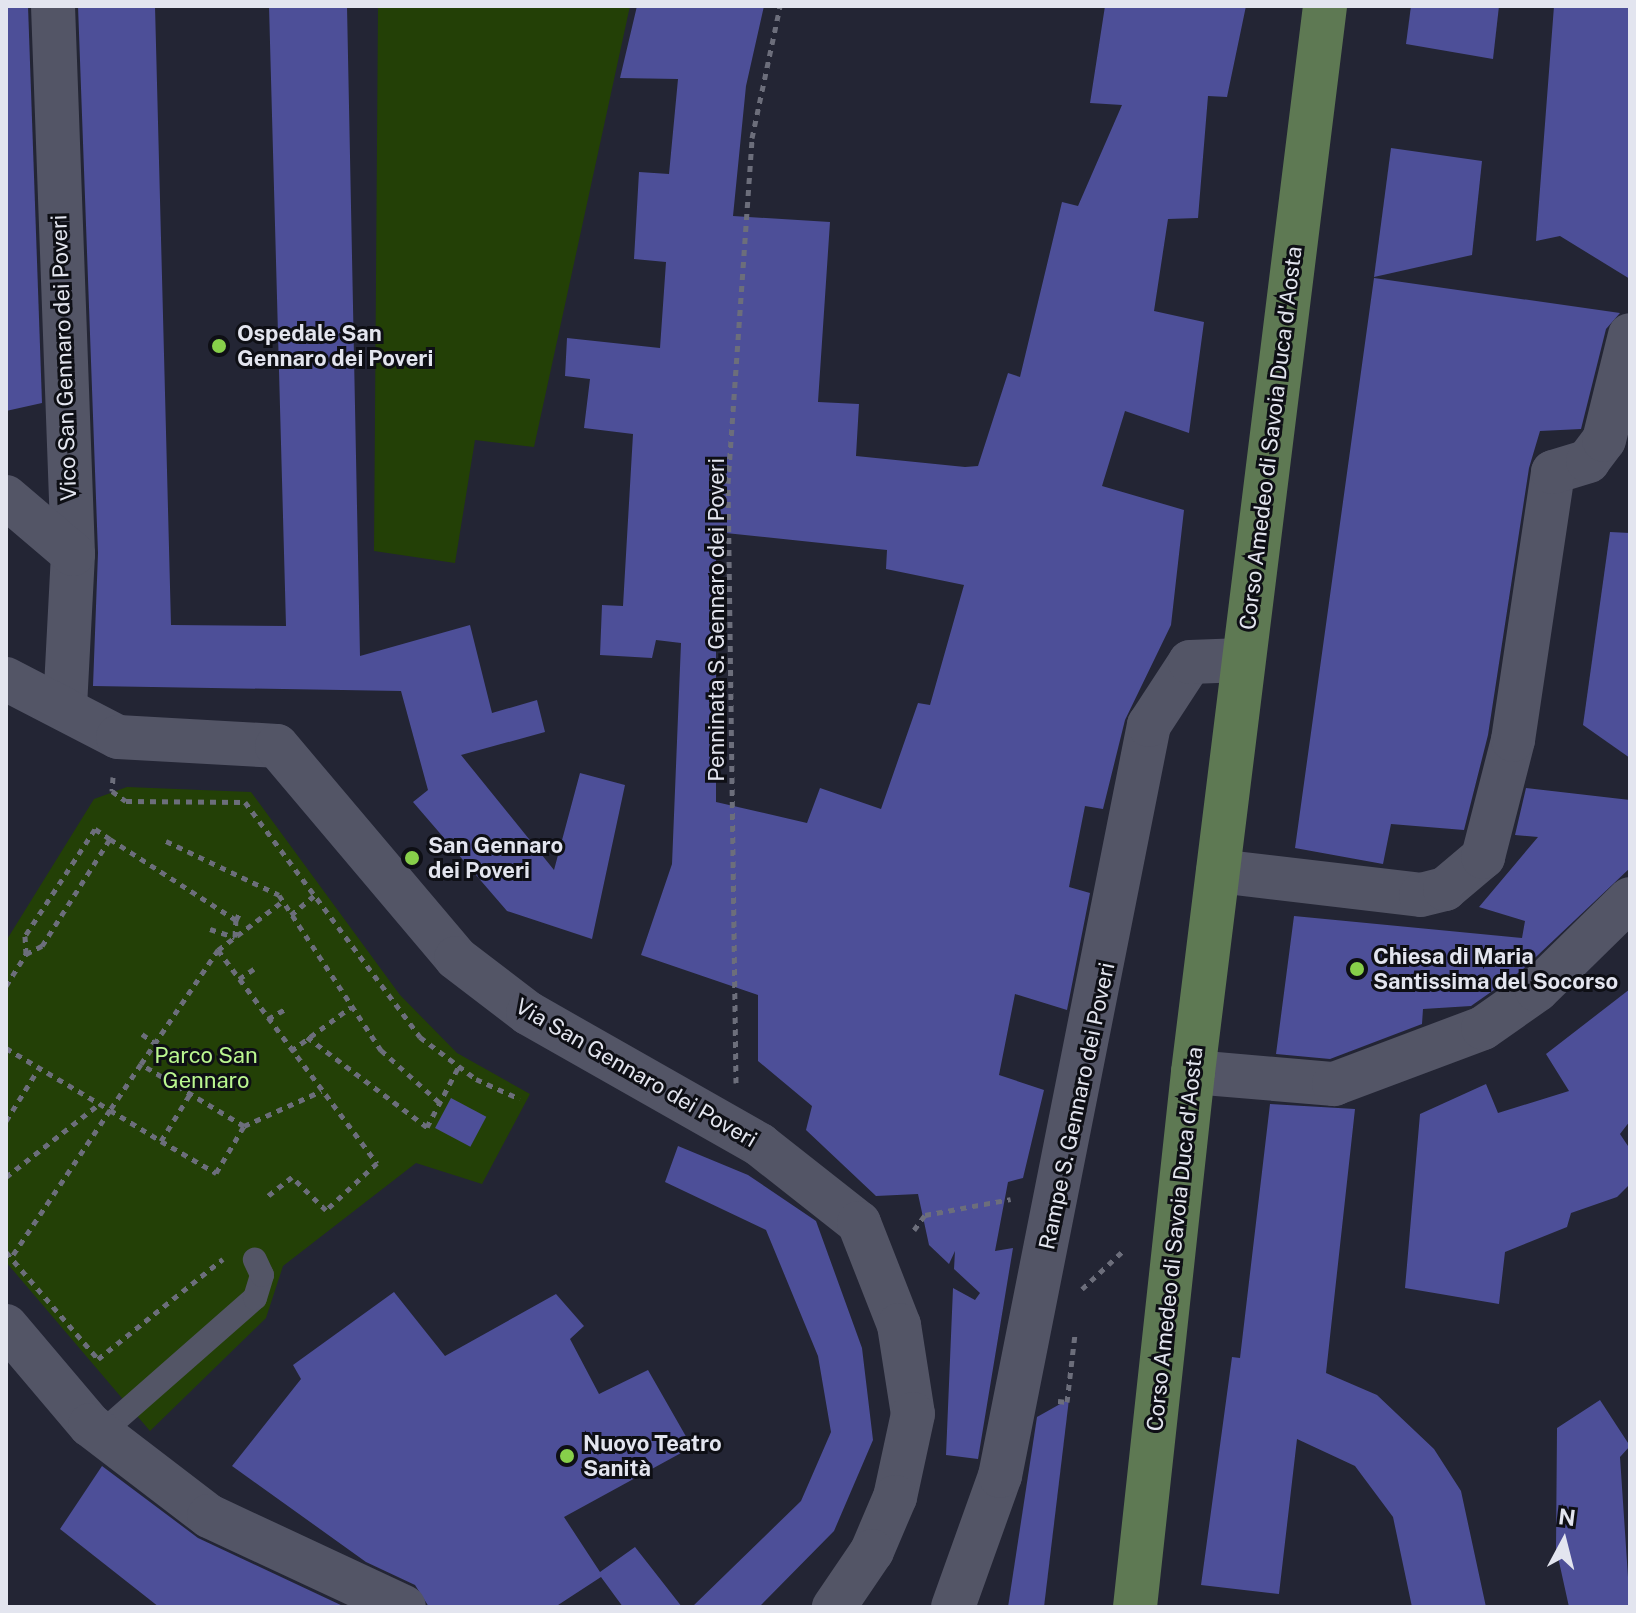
<!DOCTYPE html>
<html>
<head>
<meta charset="utf-8">
<style>
	body { margin:0 }
	#map { position:relative; width:1636px; height:1613px; overflow:hidden; background:#232534; font-family:"Public Sans",sans-serif }
	div>[style] { position:absolute }
	.green>* { inset:0; background:#234006 }
	.building>* { inset:0; background:#4d4f98; transform-origin:0 0 }
	.path>* { height:5px; margin-top:-2.5px; transform-origin:0; background:repeating-linear-gradient(90deg,#6c6e7b 0 6px,transparent 0 12px) }
	.service>* { height:24px; margin:-12px; padding:0 12px; transform-origin:12px; border-radius:12px; background:#535566 }
	.minor>* { height:44px; margin:-22px; padding:0 22px; transform-origin:22px; border-radius:22px; background:#535566 }
	.primary>* { height:44px; margin:-22px; padding:0 22px; transform-origin:22px; border-radius:22px; background:#5e7953 }
	.dots>* { width:22px; height:22px; translate:-50% -50%; box-sizing:border-box; border:4px solid #0e0f15; border-radius:50% }
	span { translate:-50% -50%; white-space:nowrap; text-align:center; line-height:1.15; -webkit-text-stroke:6px #0e0f15; paint-order:stroke }
	.poi-label { font-size:22px; color:#e3e5ef; font-weight:700 }
	.left { translate:0 -50%; text-align:left }
	.street-label { font-size:22px; color:#e3e5ef }
	.park-label { font-size:22px; color:#bbf790 }
	.frame { position:absolute; inset:0; border:8px solid #e3e5ef; pointer-events:none }
	.north { position:absolute; left:1524px; top:1501px; width:80px; height:80px; -webkit-text-stroke:6px #0e0f15; paint-order:stroke; rotate:7deg; font-size:22px; font-weight:700; line-height:32px; text-align:center; color:#e3e5ef }
	.north::after { content:''; display:block; margin:auto; width:28px; height:36px; background:#e3e5ef; clip-path:polygon(50% 0,100% 100%,50% 72%,0 100%) }
</style>
</head>
<body>
<div id="map">
	<div class="green">
		<div style="clip-path:polygon(378px 6px,630px 6px,534px 447px,475px 440px,455px 563px,374px 551px)"></div>
		<div style="clip-path:polygon(127px 787px,251px 792px,400px 995px,457px 1053px,530px 1094px,482px 1184px,416px 1163px,283px 1266px,266px 1318px,150px 1431px,6px 1262px,6px 941px,94px 799px)"></div>
	</div>
	<div class="building">
		<div style="clip-path:polygon(6px 6px,28px 6px,42px 403px,6px 411px)"></div>
		<div style="clip-path:polygon(78px 6px,155px 6px,171px 625px,286px 626px,269px 6px,347px 6px,360px 656px,470px 625px,492px 713px,537px 700px,545px 732px,461px 755px,554px 870px,580px 773px,625px 785px,592px 939px,507px 911px,413px 802px,428px 790px,401px 691px,93px 686px,98px 553px)"></div>
		<div style="clip-path:polygon(evenodd,637px 6px,764px 6px,746px 86px,733px 216px,830px 222px,818px 402px,859px 404px,856px 456px,965px 467px,978px 466px,1008px 373px,1020px 377px,1062px 202px,1078px 206px,1122px 105px,1090px 103px,1105px 6px,1246px 6px,1227px 97px,1208px 96px,1198px 218px,1168px 219px,1154px 311px,1204px 322px,1189px 433px,1125px 411px,1102px 486px,1184px 510px,1171px 625px,1125px 720px,1103px 809px,1085px 806px,1069px 887px,1090px 893px,1067px 1010px,1015px 994px,999px 1075px,1044px 1090px,1023px 1178px,1008px 1182px,995px 1251px,1013px 1248px,978px 1459px,946px 1455px,953px 1288px,975px 1300px,980px 1293px,954px 1269px,955px 1251px,949px 1264px,929px 1245px,918px 1194px,876px 1196px,806px 1130px,812px 1106px,758px 1061px,758px 995px,641px 955px,672px 864px,681px 643px,656px 640px,652px 658px,600px 655px,602px 605px,623px 606px,633px 434px,584px 428px,590px 379px,565px 376px,567px 338px,660px 348px,666px 262px,634px 259px,639px 172px,669px 174px,678px 79px,620px 78px,637px 6px,716px 532px,887px 550px,886px 569px,964px 585px,930px 705px,918px 703px,881px 809px,820px 788px,807px 823px,716px 802px,716px 532px)"></div>
		<div style="clip-path:polygon(1411px 6px,1499px 6px,1493px 59px,1406px 44px)"></div>
		<div style="clip-path:polygon(1554px 6px,1630px 6px,1630px 279px,1560px 236px,1536px 241px)"></div>
		<div style="clip-path:polygon(1391px 148px,1482px 161px,1472px 255px,1374px 277px)"></div>
		<div style="clip-path:polygon(1374px 278px,1620px 313px,1606px 329px,1581px 429px,1540px 431px,1529px 468px,1488px 735px,1464px 830px,1391px 824px,1383px 864px,1295px 848px)"></div>
		<div style="clip-path:polygon(1610px 532px,1630px 533px,1630px 758px,1583px 725px)"></div>
		<div style="clip-path:polygon(1526px 788px,1630px 800px,1630px 868px,1521px 971px,1471px 1006px,1423px 1009px,1422px 1024px,1330px 1059px,1276px 1054px,1294px 916px,1522px 938px,1525px 921px,1479px 907px,1538px 837px,1515px 835px)"></div>
		<div style="clip-path:polygon(1630px 989px,1630px 1121px,1620px 1134px,1630px 1149px,1630px 1184px,1617px 1197px,1571px 1213px,1567px 1227px,1505px 1252px,1499px 1304px,1405px 1288px,1420px 1114px,1486px 1084px,1498px 1113px,1569px 1091px,1546px 1054px)"></div>
		<div style="left:451px;top:1098px;width:40px;height:34px;rotate:28deg"></div>
		<div style="clip-path:polygon(1270px 1104px,1355px 1109px,1326px 1373px,1377px 1395px,1434px 1449px,1461px 1491px,1486px 1607px,1412px 1607px,1393px 1517px,1355px 1466px,1297px 1439px,1279px 1594px,1201px 1585px,1232px 1357px,1240px 1358px)"></div>
		<div style="clip-path:polygon(678px 1146px,748px 1175px,816px 1221px,862px 1348px,873px 1440px,834px 1531px,759px 1607px,692px 1607px,801px 1501px,831px 1432px,818px 1356px,766px 1230px,665px 1182px)"></div>
		<div style="clip-path:polygon(394px 1292px,445px 1356px,556px 1294px,584px 1326px,570px 1339px,599px 1394px,648px 1370px,692px 1447px,564px 1517px,600px 1572px,635px 1547px,682px 1607px,623px 1607px,601px 1577px,555px 1607px,429px 1607px,415px 1585px,366px 1562px,232px 1466px,301px 1379px,293px 1365px)"></div>
		<div style="clip-path:polygon(1069px 1399px,1044px 1607px,1008px 1607px,1037px 1417px)"></div>
		<div style="clip-path:polygon(1600px 1400px,1630px 1446px,1620px 1457px,1630px 1607px,1569px 1607px,1556px 1548px,1557px 1428px)"></div>
		<div style="clip-path:polygon(102px 1466px,198px 1538px,345px 1607px,159px 1607px,60px 1529px)"></div>
	</div>
	<div class="path">
		<div style="left:113px;top:777px;width:14px;rotate:94deg"></div>
		<div style="left:112px;top:791px;width:17px;rotate:36deg"></div>
		<div style="left:126px;top:801px;width:119px;rotate:0.5deg"></div>
		<div style="left:245px;top:802px;width:293px;rotate:53.3deg"></div>
		<div style="left:420px;top:1037px;width:70px;rotate:36.9deg"></div>
		<div style="left:476px;top:1079px;width:48px;rotate:24.4deg"></div>
		<div style="left:110px;top:839px;width:150px;rotate:32.7deg"></div>
		<div style="left:236px;top:920px;width:7px;rotate:-63deg"></div>
		<div style="left:166px;top:841px;width:125px;rotate:25.5deg"></div>
		<div style="left:279px;top:895px;width:186px;rotate:56.7deg"></div>
		<div style="left:381px;top:1050px;width:79px;rotate:41.9deg"></div>
		<div style="left:291px;top:915px;width:30px;rotate:-40deg"></div>
		<div style="left:210px;top:929px;width:26px;rotate:18deg"></div>
		<div style="left:235px;top:937px;width:17px;rotate:-87deg"></div>
		<div style="left:218px;top:950px;width:266px;rotate:53.3deg"></div>
		<div style="left:377px;top:1163px;width:69px;rotate:137.3deg"></div>
		<div style="left:326px;top:1210px;width:47px;rotate:-135.9deg"></div>
		<div style="left:292px;top:1177px;width:34px;rotate:142deg"></div>
		<div style="left:239px;top:979px;width:18px;rotate:-34deg"></div>
		<div style="left:6px;top:986px;width:38px;rotate:-58deg"></div>
		<div style="left:26px;top:954px;width:18px;rotate:-27deg"></div>
		<div style="left:42px;top:946px;width:127px;rotate:-57.6deg"></div>
		<div style="left:110px;top:839px;width:18px;rotate:-146deg"></div>
		<div style="left:95px;top:829px;width:128px;rotate:123.2deg"></div>
		<div style="left:25px;top:936px;width:18px;rotate:87deg"></div>
		<div style="left:268px;top:1019px;width:20px;rotate:-30deg"></div>
		<div style="left:142px;top:1034px;width:16px;rotate:35deg"></div>
		<div style="left:307px;top:1037px;width:150px;rotate:36.9deg"></div>
		<div style="left:427px;top:1127px;width:69px;rotate:-62.3deg"></div>
		<div style="left:6px;top:1048px;width:121px;rotate:30.8deg"></div>
		<div style="left:110px;top:1110px;width:60px;rotate:31.3deg"></div>
		<div style="left:161px;top:1141px;width:64px;rotate:30.2deg"></div>
		<div style="left:216px;top:1173px;width:55px;rotate:-59.2deg"></div>
		<div style="left:244px;top:1126px;width:120px;rotate:-149deg"></div>
		<div style="left:141px;top:1064px;width:55px;rotate:124deg"></div>
		<div style="left:110px;top:1110px;width:178px;rotate:123.8deg"></div>
		<div style="left:291px;top:1051px;width:74px;rotate:-36.3deg"></div>
		<div style="left:141px;top:1064px;width:138px;rotate:-56deg"></div>
		<div style="left:218px;top:950px;width:81px;rotate:-37deg"></div>
		<div style="left:736px;top:1083px;width:600px;rotate:-90.76deg"></div>
		<div style="left:728px;top:483px;width:346px;rotate:-86deg"></div>
		<div style="left:752px;top:138px;width:135px;rotate:-78deg"></div>
		<div style="left:6px;top:1121px;width:62px;rotate:-58.1deg"></div>
		<div style="left:244px;top:1126px;width:85px;rotate:-24.4deg"></div>
		<div style="left:161px;top:1141px;width:55px;rotate:-58.3deg"></div>
		<div style="left:6px;top:1177px;width:118px;rotate:-38.1deg"></div>
		<div style="left:914px;top:1230px;width:19px;rotate:-54deg"></div>
		<div style="left:925px;top:1215px;width:87px;rotate:-10.5deg"></div>
		<div style="left:6px;top:1252px;width:141px;rotate:49.3deg"></div>
		<div style="left:98px;top:1359px;width:160px;rotate:-38.7deg"></div>
		<div style="left:1082px;top:1289px;width:59px;rotate:-42.9deg"></div>
		<div style="left:1058px;top:1401px;width:9px;rotate:6deg"></div>
		<div style="left:1067px;top:1402px;width:68px;rotate:-83.3deg"></div>
	</div>
	<div class="service">
		<div style="left:100px;top:1434px;width:206px;rotate:-41.3deg"></div>
		<div style="left:255px;top:1298px;width:24px;rotate:-73deg"></div>
		<div style="left:262px;top:1275px;width:17px;rotate:-115deg"></div>
	</div>
	<div class="minor">
		<div style="left:53px;top:6px;width:548px;rotate:87.91deg"></div>
		<div style="left:73px;top:554px;width:155px;rotate:93deg"></div>
		<div style="left:6px;top:497px;width:88px;rotate:40.4deg"></div>
		<div style="left:6px;top:679px;width:126px;rotate:27.4deg"></div>
		<div style="left:118px;top:737px;width:159px;rotate:3.2deg"></div>
		<div style="left:277px;top:746px;width:277px;rotate:49.8deg"></div>
		<div style="left:456px;top:958px;width:91px;rotate:37.4deg"></div>
		<div style="left:528px;top:1013px;width:267px;rotate:29.6deg"></div>
		<div style="left:760px;top:1145px;width:126px;rotate:38.2deg"></div>
		<div style="left:859px;top:1223px;width:110px;rotate:68.6deg"></div>
		<div style="left:899px;top:1325px;width:90px;rotate:81.1deg"></div>
		<div style="left:913px;top:1414px;width:85px;rotate:102.2deg"></div>
		<div style="left:895px;top:1497px;width:59px;rotate:113.1deg"></div>
		<div style="left:872px;top:1551px;width:68px;rotate:124.2deg"></div>
		<div style="left:1218px;top:871px;width:204px;rotate:6.7deg"></div>
		<div style="left:1421px;top:895px;width:25px;rotate:-14deg"></div>
		<div style="left:1445px;top:889px;width:50px;rotate:-40.1deg"></div>
		<div style="left:1483px;top:857px;width:121px;rotate:-75.6deg"></div>
		<div style="left:1513px;top:740px;width:271px;rotate:-81.5deg"></div>
		<div style="left:1553px;top:472px;width:37px;rotate:-17deg"></div>
		<div style="left:1588px;top:461px;width:26px;rotate:-53deg"></div>
		<div style="left:1604px;top:440px;width:108px;rotate:-76.1deg"></div>
		<div style="left:1193px;top:1072px;width:142px;rotate:4.9deg"></div>
		<div style="left:1334px;top:1084px;width:159px;rotate:-20.6deg"></div>
		<div style="left:1483px;top:1028px;width:66px;rotate:-35.1deg"></div>
		<div style="left:1537px;top:990px;width:130px;rotate:-44.4deg"></div>
		<div style="left:6px;top:1326px;width:130px;rotate:49.7deg"></div>
		<div style="left:90px;top:1425px;width:150px;rotate:37.4deg"></div>
		<div style="left:209px;top:1516px;width:215px;rotate:25deg"></div>
		<div style="left:953px;top:1607px;width:139px;rotate:-70.3deg"></div>
		<div style="left:1000px;top:1476px;width:766px;rotate:-78.78deg"></div>
		<div style="left:1149px;top:725px;width:75px;rotate:-56.9deg"></div>
		<div style="left:1190px;top:662px;width:53px;rotate:-2.2deg"></div>
	</div>
	<div class="primary">
		<div style="left:1135px;top:1607px;width:538px;rotate:-83.81deg"></div>
		<div style="left:1193px;top:1072px;width:1074px;rotate:-82.94deg"></div>
	</div>
	<div class="dots">
		<div style="left:219px;top:346px;background:#87cf4a"></div>
		<div style="left:412px;top:858px;background:#87cf4a"></div>
		<div style="left:1357px;top:969px;background:#87cf4a"></div>
		<div style="left:567px;top:1456px;background:#87cf4a"></div>
	</div>
	<div class="poi-label">
		<span class="left" style="left:237px;top:346px">Ospedale San<br>Gennaro dei Poveri</span>
		<span class="left" style="left:428px;top:858px">San Gennaro<br>dei Poveri</span>
		<span class="left" style="left:1373px;top:969px">Chiesa di Maria<br>Santissima del Socorso</span>
		<span class="left" style="left:583px;top:1456px">Nuovo Teatro<br>Sanità</span>
	</div>
	<div class="street-label">
		<span style="left:64px;top:358px;rotate:-92deg">Vico San Gennaro dei Poveri</span>
		<span style="left:1271px;top:438px;rotate:-83deg">Corso Amedeo di Savoia Duca d'Aosta</span>
		<span style="left:717px;top:620px;rotate:-90deg">Penninata S. Gennaro dei Poveri</span>
		<span style="left:636px;top:1073px;rotate:30deg">Via San Gennaro dei Poveri</span>
		<span style="left:1077px;top:1106px;rotate:-78deg">Rampe S. Gennaro dei Poveri</span>
		<span style="left:1175px;top:1239px;rotate:-84deg">Corso Amedeo di Savoia Duca d'Aosta</span>
	</div>
	<div class="park-label">
		<span style="left:206px;top:1068px">Parco San<br>Gennaro</span>
	</div>
	<div class="frame"></div>
	<div class="north">N</div>
</div>
</body>
</html>
